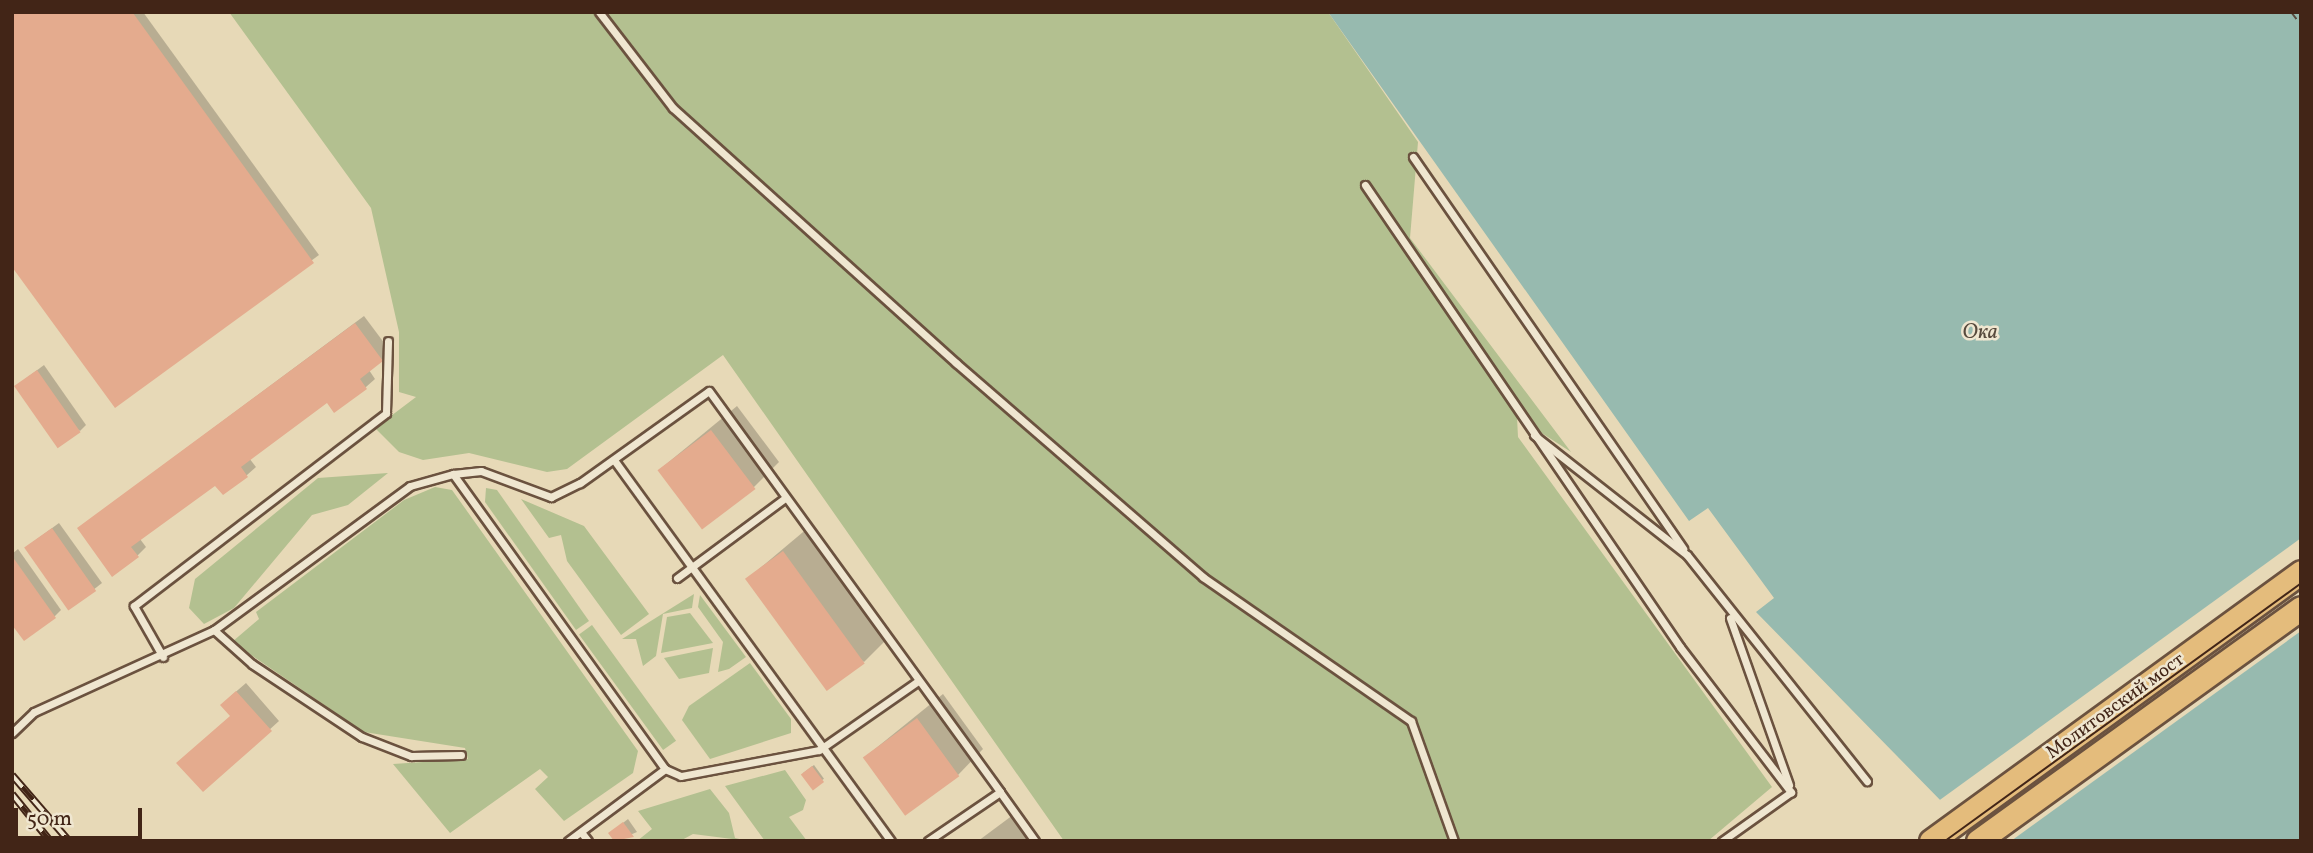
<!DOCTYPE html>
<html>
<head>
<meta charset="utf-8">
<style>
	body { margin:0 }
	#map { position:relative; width:2313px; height:853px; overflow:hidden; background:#e7d9b7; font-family:Vollkorn,serif }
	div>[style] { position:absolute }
	.green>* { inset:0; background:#b3c090; transform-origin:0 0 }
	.water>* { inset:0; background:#97baaf }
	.pier>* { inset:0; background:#e7d9b7 }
	.shadow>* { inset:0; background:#0003; transform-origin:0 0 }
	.ferry>* { height:2px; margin-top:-1px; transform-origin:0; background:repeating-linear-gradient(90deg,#574a3d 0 9px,transparent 0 16px) }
	.building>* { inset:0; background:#e4ab8e; transform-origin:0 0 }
	.roads { filter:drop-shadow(2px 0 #6b523f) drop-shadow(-2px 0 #6b523f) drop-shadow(0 2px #6b523f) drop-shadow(0 -2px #6b523f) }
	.lane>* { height:7px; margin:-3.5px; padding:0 3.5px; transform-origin:3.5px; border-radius:3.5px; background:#efe6d0 }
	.primary>* { height:23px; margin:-11.5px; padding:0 11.5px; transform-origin:11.5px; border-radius:11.5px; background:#e4bc7c }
	.tram>* { height:2px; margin:-1px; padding:0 1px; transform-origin:1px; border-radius:1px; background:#422517 }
	.rail>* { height:8px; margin-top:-4px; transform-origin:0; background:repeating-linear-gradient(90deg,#efe6d0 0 16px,#422517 0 32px); box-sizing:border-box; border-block:2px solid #422517 }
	span { translate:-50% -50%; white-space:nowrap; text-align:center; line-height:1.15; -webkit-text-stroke:5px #efe6d0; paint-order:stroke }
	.street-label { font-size:19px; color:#422517 }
	.water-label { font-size:21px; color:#574a3d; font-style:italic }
	.frame { position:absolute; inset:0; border:14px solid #422517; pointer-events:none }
	.scale { position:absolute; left:14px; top:808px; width:128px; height:32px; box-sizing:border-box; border:4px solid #422517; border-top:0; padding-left:9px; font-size:21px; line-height:24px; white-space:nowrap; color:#422517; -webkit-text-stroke:5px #efe6d0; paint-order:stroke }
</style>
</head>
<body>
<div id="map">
	<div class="green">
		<div style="clip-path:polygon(229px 12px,1328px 12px,1418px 142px,1410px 238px,1571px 452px,1517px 417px,1518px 437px,1772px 787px,1708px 841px,1064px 841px,723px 355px,567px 469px,547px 472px,469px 453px,423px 460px,399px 452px,375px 428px,416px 397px,399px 392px,399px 332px,371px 208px)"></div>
		<div style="clip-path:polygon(388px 473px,348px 505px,312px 515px,234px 608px,204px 624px,189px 608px,195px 579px,318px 478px)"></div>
		<div style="clip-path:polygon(435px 487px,452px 490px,638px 751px,633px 773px,564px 821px,535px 789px,548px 777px,540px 769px,450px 833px,393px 764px,468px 759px,465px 748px,364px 732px,232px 642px,259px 619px,256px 612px,404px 500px)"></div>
		<div style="clip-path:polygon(486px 488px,497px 490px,589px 621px,576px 630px,485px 502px)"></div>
		<div style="clip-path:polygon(521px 499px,584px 526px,649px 614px,621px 635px,567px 561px,561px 535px,549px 538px)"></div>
		<div style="clip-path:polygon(694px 594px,692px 608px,663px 614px,656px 656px,643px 666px,636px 639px,622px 639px)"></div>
		<div style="clip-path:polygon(700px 595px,746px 657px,729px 669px,718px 672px,723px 642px,698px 607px)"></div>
		<div style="clip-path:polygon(690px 613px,713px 643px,661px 653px,667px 617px)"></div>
		<div style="left:592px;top:625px;width:143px;height:16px;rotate:54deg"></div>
		<div style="clip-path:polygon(713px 648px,709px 673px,679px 679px,664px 658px)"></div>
		<div style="clip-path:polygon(750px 663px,791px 719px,791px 733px,710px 759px,682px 720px,689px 706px)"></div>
		<div style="clip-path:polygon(785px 770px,806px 800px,803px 810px,789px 817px,807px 841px,765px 841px,725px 786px)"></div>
		<div style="clip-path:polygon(710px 789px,729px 813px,735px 838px,748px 841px,693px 834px,680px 841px,637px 841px,652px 829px,638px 811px)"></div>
	</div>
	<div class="water">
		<div style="clip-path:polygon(1328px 12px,2301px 12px,2301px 841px,1998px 841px,1945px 805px,1756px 612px,1774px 598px,1708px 508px,1689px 521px)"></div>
	</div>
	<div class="pier">
		<div style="clip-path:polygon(2301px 538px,2301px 631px,2011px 841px,1992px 841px,1937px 802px)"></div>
	</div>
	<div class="shadow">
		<div style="clip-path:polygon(12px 12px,143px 12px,319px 255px,115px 405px)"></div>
		<div style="clip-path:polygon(364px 316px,391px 352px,369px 370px,375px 379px,366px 387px,334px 411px,327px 401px,249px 458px,256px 467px,247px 475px,223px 493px,216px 483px,140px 539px,146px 547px,137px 556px,79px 528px)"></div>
		<div style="clip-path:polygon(44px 365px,86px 425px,80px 431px,16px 386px)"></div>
		<div style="clip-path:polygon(737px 406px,779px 462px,753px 488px,659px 470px)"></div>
		<div style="clip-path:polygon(59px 523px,102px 583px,69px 609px,33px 542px)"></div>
		<div style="clip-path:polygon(809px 527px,889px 637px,864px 662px,747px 579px)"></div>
		<div style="clip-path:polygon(18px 549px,61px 610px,54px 617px,12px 622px,12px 554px)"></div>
		<div style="clip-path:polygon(246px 683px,279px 721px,203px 790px,232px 715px,231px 696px)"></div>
		<div style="clip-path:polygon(943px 694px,983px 749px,958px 775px,865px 757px)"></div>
		<div style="left:814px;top:765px;width:17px;height:14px;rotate:54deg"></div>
		<div style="clip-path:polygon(1013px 815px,1032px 841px,978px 841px)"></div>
		<div style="clip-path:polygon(628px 819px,637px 832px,616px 841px,610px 833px)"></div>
	</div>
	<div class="ferry">
		<div style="left:2291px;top:12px;width:16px;rotate:52deg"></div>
	</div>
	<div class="building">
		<div style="clip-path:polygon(12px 12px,133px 13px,314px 263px,115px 408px,12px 267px)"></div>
		<div style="clip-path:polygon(355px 323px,383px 361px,360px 379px,367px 389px,334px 413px,327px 403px,241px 467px,248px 477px,223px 495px,215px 486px,131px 547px,139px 557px,112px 577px,77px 528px)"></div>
		<div style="left:37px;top:370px;width:76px;height:28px;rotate:55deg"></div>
		<div style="left:711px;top:430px;width:74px;height:67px;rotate:53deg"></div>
		<div style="left:52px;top:528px;width:77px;height:34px;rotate:55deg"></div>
		<div style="left:783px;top:551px;width:139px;height:47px;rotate:54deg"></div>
		<div style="clip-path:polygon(12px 556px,56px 618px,24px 641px,12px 625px)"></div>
		<div style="clip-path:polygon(236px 691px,272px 731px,203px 792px,176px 763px,230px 716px,220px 705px)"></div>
		<div style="left:917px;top:718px;width:72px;height:67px;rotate:54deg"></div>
		<div style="left:812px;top:766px;width:20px;height:14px;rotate:53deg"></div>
		<div style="clip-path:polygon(623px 822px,634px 837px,614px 841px,608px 833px)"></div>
	</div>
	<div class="roads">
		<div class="lane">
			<div style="left:599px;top:12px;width:121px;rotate:52.4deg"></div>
			<div style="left:673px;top:108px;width:381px;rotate:42deg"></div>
			<div style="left:956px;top:363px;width:327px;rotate:40.9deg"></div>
			<div style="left:1203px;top:577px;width:253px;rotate:34.7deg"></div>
			<div style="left:1411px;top:721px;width:127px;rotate:70.3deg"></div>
			<div style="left:1413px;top:157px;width:476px;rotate:55.4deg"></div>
			<div style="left:1365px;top:185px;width:559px;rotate:55.71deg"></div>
			<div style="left:1680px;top:647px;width:183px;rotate:52.6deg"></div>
			<div style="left:1791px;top:792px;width:85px;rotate:144.6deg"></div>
			<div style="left:1534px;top:435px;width:194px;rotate:38.1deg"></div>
			<div style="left:1687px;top:555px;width:289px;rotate:51.5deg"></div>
			<div style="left:614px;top:460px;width:471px;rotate:54deg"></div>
			<div style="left:453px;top:474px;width:28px;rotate:-6deg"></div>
			<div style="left:481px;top:471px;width:75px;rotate:20.4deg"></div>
			<div style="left:551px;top:497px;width:32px;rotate:-26deg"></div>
			<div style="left:580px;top:483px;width:158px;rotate:-35.5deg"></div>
			<div style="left:709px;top:391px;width:495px;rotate:54deg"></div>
			<div style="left:1000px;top:792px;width:87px;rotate:145.8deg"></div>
			<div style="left:677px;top:578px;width:134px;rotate:-36.5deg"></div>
			<div style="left:1730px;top:618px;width:177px;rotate:70.5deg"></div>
			<div style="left:214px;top:630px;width:51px;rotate:41.8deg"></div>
			<div style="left:252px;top:664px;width:132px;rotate:33.6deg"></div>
			<div style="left:362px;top:737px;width:53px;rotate:21.2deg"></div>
			<div style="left:411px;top:756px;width:50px;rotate:-1.1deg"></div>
			<div style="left:163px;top:657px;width:59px;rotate:-119.6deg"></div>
			<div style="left:134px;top:606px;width:317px;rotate:-37.4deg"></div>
			<div style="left:386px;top:413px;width:72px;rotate:-88.4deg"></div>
			<div style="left:12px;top:733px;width:30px;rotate:-44deg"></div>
			<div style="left:34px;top:712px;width:198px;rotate:-24.5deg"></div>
			<div style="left:214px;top:630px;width:243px;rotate:-36.3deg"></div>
			<div style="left:410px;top:486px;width:45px;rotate:-15.6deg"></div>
			<div style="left:453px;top:474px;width:363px;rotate:54.3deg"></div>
			<div style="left:665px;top:769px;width:17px;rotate:24deg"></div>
			<div style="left:681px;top:776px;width:140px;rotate:-10.7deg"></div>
			<div style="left:819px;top:750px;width:121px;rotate:-34.9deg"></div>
			<div style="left:1000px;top:792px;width:60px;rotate:54.5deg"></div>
			<div style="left:581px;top:832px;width:11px;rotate:52deg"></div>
			<div style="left:568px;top:841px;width:121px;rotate:-36.6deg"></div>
		</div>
		<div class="primary">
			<div style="left:1931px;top:841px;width:457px;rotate:-36deg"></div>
			<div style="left:1978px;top:841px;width:398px;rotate:-35.8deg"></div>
		</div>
	</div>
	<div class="tram">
		<div style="left:1945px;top:841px;width:440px;rotate:-35.9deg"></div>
	</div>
	<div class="rail">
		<div style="left:12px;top:775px;width:87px;rotate:49.2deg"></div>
		<div style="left:12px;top:794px;width:60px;rotate:51deg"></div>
	</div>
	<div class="street-label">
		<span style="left:2116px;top:707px;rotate:-36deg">Молитовский мост</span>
	</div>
	<div class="water-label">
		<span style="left:1980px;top:333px">Ока</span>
	</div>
	<div class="frame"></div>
	<div class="scale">50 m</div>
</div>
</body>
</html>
